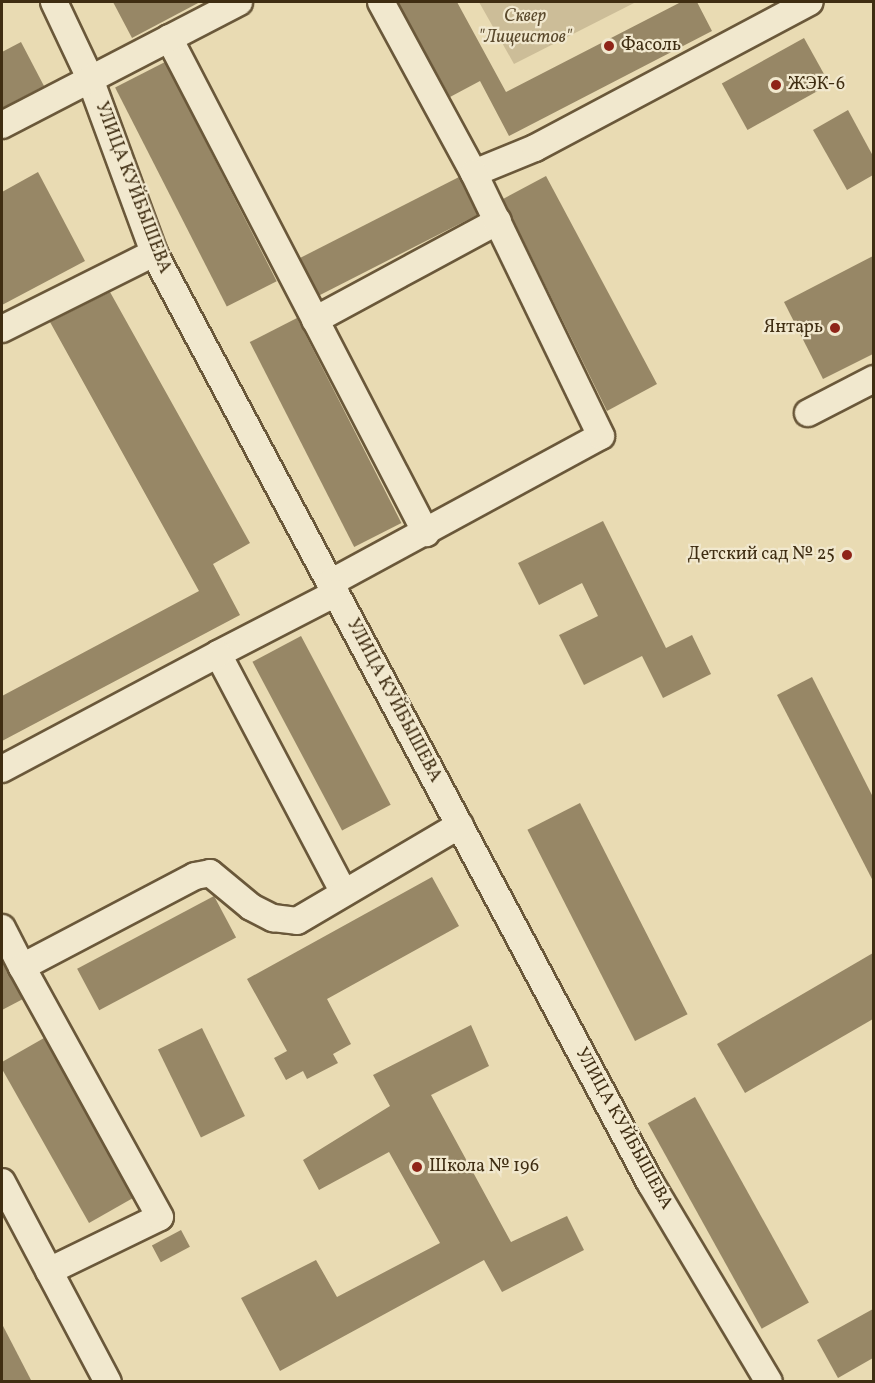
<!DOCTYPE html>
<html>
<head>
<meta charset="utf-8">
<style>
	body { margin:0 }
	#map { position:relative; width:875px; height:1383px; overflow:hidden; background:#e9dbb3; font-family:Vollkorn,serif }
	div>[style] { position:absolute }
	.green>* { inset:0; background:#ccbd98 }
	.building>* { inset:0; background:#978766; transform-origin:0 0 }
	.roads { filter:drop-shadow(2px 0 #6a583a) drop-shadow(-2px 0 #6a583a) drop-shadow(0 2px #6a583a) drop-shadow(0 -2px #6a583a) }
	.minor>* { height:26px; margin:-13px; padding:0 13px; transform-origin:13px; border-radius:13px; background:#f1e8ce }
	.dots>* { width:16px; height:16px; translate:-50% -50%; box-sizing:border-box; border:3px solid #f1e8ce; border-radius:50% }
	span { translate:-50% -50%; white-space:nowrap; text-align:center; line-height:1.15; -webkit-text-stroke:4.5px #f1e8ce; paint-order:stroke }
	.park-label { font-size:18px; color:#5b4a2d; font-style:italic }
	.poi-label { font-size:18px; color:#3f2d12 }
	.left { translate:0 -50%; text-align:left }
	.right { translate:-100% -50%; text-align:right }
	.street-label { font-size:18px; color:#3f2d12 }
	.frame { position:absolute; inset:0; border:3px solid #3f2d12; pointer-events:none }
</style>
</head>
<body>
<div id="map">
	<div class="green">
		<div style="clip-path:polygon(479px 2px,636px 2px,514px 64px)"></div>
	</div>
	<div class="building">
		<div style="clip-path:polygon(113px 2px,200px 2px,132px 38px)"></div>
		<div style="clip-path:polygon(398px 2px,457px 2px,506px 92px,681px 2px,697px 2px,712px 31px,509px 136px,480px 81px,450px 97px)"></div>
		<div style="left:804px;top:38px;width:53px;height:94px;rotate:61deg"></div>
		<div style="clip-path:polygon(21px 42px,44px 86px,2px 108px,2px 52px)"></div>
		<div style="left:165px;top:62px;width:246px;height:56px;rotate:63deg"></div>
		<div style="clip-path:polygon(848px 110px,873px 156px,873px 175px,847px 190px,813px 130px)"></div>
		<div style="clip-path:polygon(38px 172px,85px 261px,2px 305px,2px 192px)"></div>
		<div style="clip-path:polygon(546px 176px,657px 384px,607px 411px,503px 199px)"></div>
		<div style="left:459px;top:177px;width:42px;height:179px;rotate:63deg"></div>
		<div style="clip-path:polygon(873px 256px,873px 354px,823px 379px,784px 302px)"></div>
		<div style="clip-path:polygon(110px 292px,250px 543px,213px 564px,240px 615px,2px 741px,2px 696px,199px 591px,50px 322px)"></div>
		<div style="left:297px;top:318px;width:230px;height:53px;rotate:63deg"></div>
		<div style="clip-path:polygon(603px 521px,666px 648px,692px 635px,711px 674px,663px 698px,642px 656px,584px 685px,559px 635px,598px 616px,582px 583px,539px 605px,518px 563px)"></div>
		<div style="left:301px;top:636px;width:191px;height:55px;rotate:62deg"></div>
		<div style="clip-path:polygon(812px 677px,873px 797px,873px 881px,777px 695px)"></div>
		<div style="left:580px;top:803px;width:237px;height:59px;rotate:63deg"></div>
		<div style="clip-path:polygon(432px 877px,459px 926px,327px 999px,351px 1044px,333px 1054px,338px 1063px,307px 1079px,303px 1071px,286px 1080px,274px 1058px,287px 1051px,247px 979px)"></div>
		<div style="left:214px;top:896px;width:47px;height:155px;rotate:62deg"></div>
		<div style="clip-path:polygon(873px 953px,873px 1019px,745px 1093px,717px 1044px)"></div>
		<div style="clip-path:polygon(2px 960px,23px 999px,2px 1010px)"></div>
		<div style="clip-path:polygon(471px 1025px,489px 1066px,431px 1095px,511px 1242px,567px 1216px,584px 1250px,502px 1292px,484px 1260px,280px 1371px,241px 1298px,316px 1260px,337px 1297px,440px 1243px,389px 1152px,319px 1190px,303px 1160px,390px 1106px,373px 1075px)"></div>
		<div style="left:202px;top:1028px;width:98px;height:49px;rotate:64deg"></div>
		<div style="clip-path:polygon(44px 1038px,133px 1198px,89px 1223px,2px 1069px,2px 1062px)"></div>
		<div style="left:695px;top:1097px;width:235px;height:54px;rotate:61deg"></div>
		<div style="left:181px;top:1230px;width:19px;height:33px;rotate:62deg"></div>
		<div style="clip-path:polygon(873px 1309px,873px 1358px,838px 1378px,817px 1340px)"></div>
		<div style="clip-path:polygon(2px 1324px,32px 1382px,2px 1382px)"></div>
	</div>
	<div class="roads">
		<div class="minor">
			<div style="left:54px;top:2px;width:82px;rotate:64.7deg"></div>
			<div style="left:89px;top:76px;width:189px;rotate:69.8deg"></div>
			<div style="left:154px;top:253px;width:1055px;rotate:61.91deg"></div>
			<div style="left:651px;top:1184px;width:230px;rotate:59.2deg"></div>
			<div style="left:381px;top:2px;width:195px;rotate:61.5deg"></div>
			<div style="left:474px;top:173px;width:66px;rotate:-22.3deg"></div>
			<div style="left:535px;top:148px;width:311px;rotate:-28deg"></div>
			<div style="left:169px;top:38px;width:558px;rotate:62.56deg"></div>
			<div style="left:2px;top:125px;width:267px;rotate:-27.4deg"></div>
			<div style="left:315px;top:320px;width:208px;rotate:-28.4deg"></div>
			<div style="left:2px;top:329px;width:170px;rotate:-26.6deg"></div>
			<div style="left:808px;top:413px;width:74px;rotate:-27.3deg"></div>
			<div style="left:330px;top:583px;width:308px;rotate:-28.5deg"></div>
			<div style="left:601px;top:436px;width:292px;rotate:-115.8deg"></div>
			<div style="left:336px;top:593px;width:133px;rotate:152.7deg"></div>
			<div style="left:218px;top:654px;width:270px;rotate:62.2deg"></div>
			<div style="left:2px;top:769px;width:245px;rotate:-28deg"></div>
			<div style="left:2px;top:928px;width:44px;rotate:62.9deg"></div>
			<div style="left:2px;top:1182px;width:226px;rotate:62.1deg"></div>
			<div style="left:49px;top:1271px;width:123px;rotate:-25.9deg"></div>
			<div style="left:160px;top:1217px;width:286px;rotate:-118.9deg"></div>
			<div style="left:22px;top:967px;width:195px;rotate:-27.7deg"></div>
			<div style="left:195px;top:876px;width:15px;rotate:-11deg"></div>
			<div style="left:210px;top:873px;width:53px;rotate:39.7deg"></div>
			<div style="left:251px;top:907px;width:25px;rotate:27deg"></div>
			<div style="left:273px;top:918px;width:24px;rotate:7deg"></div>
			<div style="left:297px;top:921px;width:189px;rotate:-30.5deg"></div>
		</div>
	</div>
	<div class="dots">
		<div style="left:609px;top:46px;background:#8f2418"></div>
		<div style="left:776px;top:85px;background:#8f2418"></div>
		<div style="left:835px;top:328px;background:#8f2418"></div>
		<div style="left:847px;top:555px;background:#8f2418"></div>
		<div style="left:417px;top:1167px;background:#8f2418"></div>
	</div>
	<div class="park-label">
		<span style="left:525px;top:28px">Сквер<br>"Лицеистов"</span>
	</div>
	<div class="poi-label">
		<span class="left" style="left:621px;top:46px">Фасоль</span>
		<span class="left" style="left:788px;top:85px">ЖЭК-6</span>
		<span class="right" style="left:823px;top:328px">Янтарь</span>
		<span class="right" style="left:835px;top:555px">Детский сад № 25</span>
		<span class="left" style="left:429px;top:1167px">Школа № 196</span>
	</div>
	<div class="street-label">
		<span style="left:132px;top:188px;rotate:69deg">УЛИЦА КУЙБЫШЕВА</span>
		<span style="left:393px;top:701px;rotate:62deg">УЛИЦА КУЙБЫШЕВА</span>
		<span style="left:623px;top:1129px;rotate:61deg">УЛИЦА КУЙБЫШЕВА</span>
	</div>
	<div class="frame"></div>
</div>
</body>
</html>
